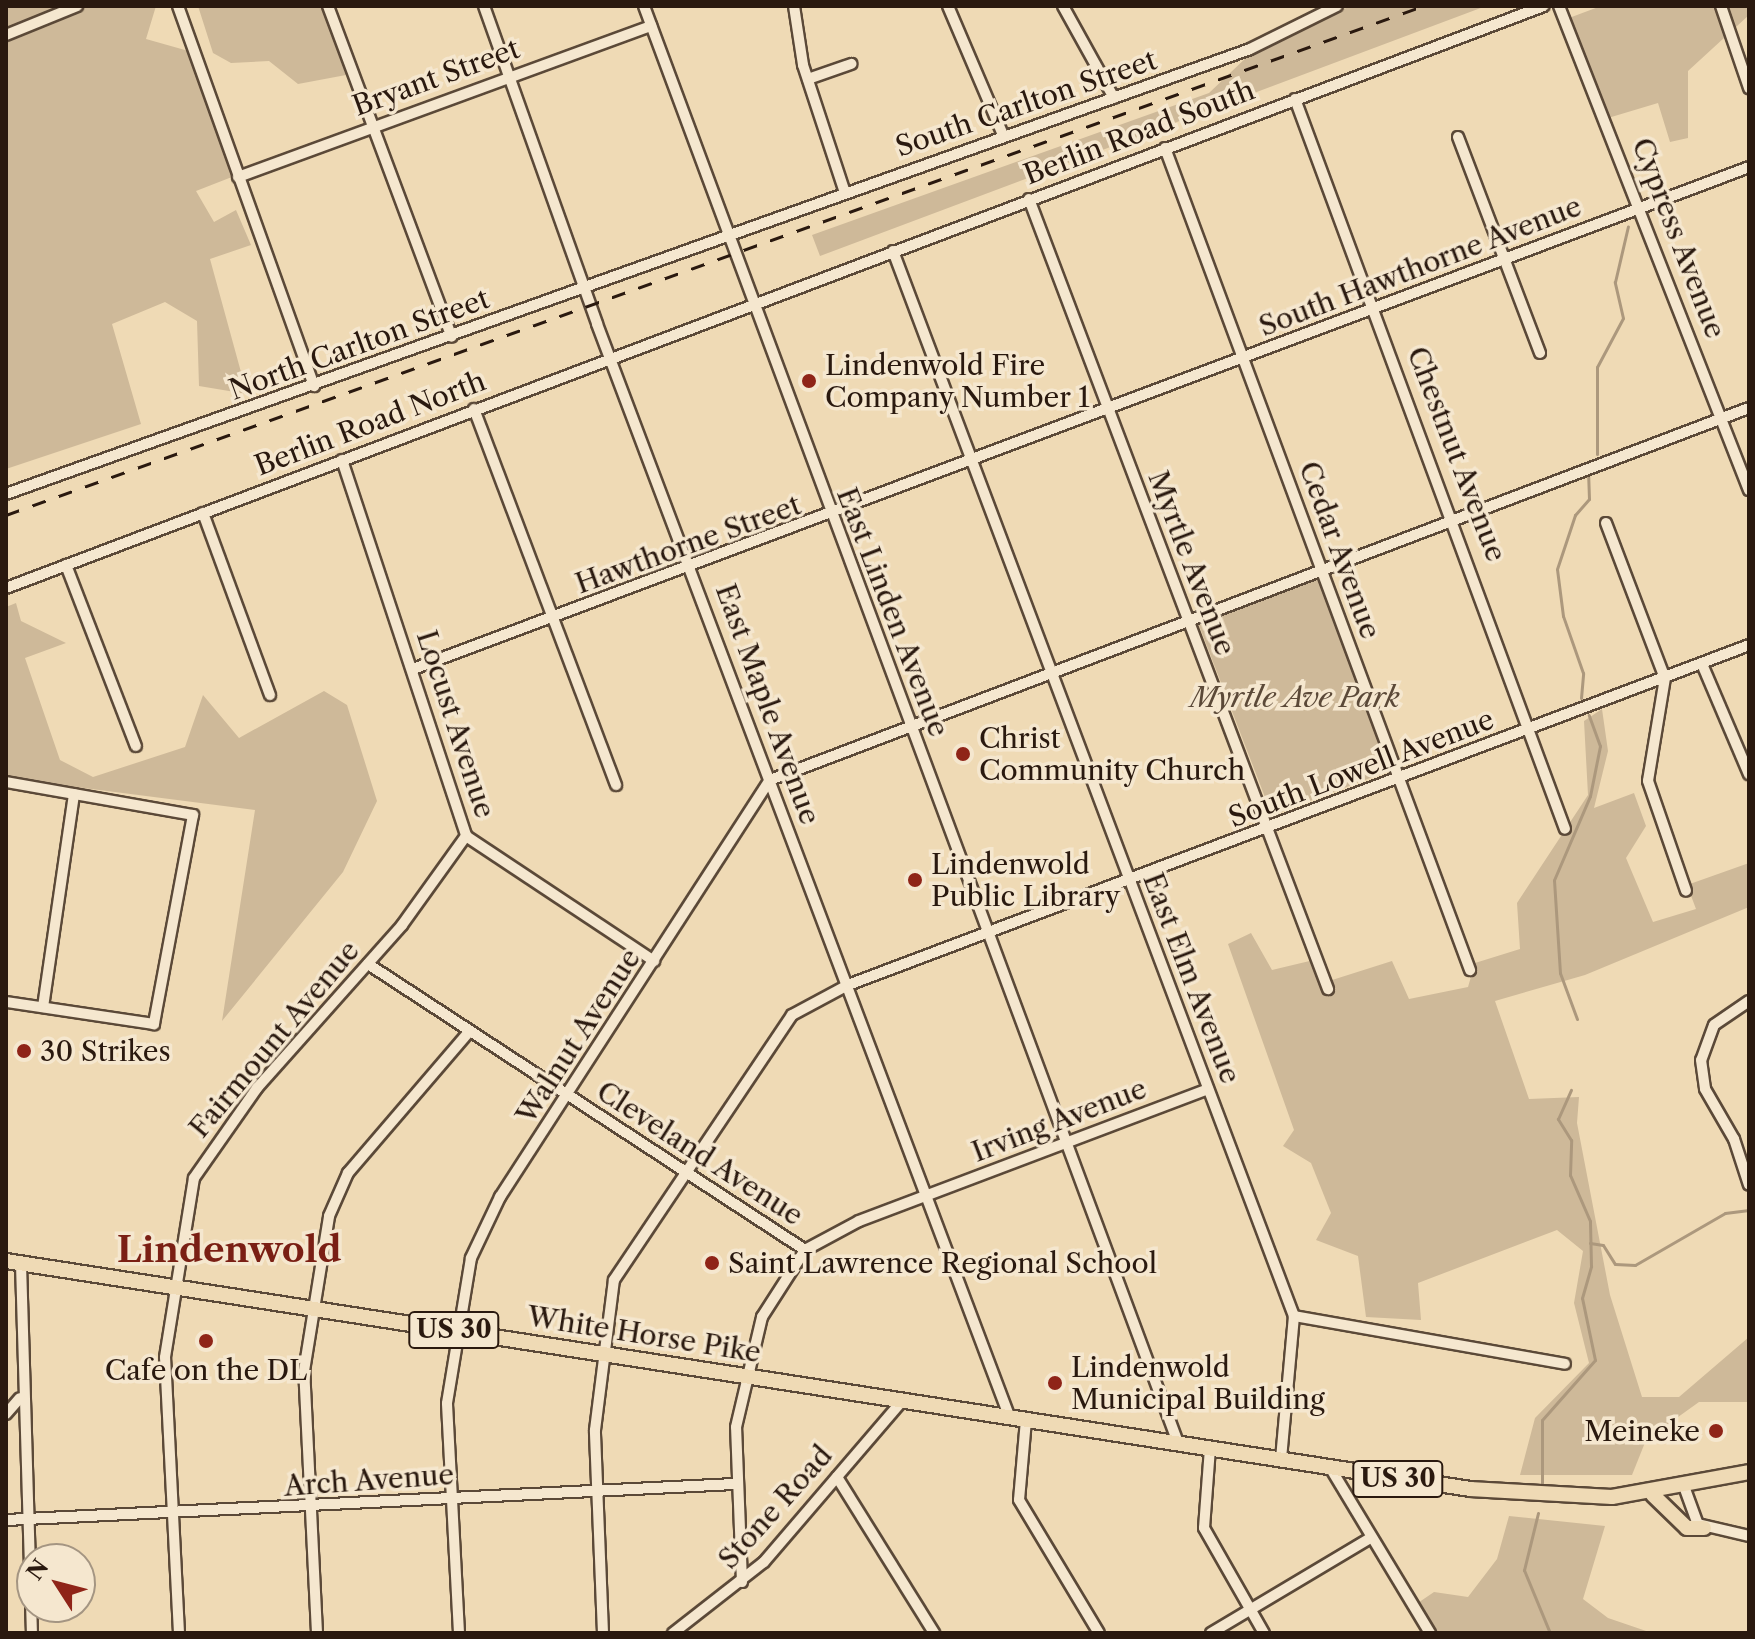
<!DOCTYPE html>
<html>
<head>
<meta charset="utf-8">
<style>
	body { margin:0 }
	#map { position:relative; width:1755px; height:1639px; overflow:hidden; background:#efdab5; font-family:"Libre Caslon Text",serif }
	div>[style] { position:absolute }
	.green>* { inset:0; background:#ceb999; transform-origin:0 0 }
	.stream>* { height:3px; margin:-1.5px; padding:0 1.5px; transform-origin:1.5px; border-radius:1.5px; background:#ac987d }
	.roads { filter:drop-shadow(2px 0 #5b4938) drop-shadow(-2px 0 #5b4938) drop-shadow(0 2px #5b4938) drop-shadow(0 -2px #5b4938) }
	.minor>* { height:10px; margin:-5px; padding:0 5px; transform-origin:5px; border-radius:5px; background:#f5e7cf }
	.highway>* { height:14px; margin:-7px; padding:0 7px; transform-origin:7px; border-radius:7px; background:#efdab5 }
	.rail>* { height:3px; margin-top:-1.5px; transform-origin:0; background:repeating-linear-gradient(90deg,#2a190f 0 14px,transparent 0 28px) }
	.dots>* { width:22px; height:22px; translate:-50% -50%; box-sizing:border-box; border:4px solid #f5e7cf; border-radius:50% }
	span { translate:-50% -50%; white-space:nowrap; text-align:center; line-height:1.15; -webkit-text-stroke:7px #f5e7cf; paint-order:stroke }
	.shield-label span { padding:2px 6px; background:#f5e7cf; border:2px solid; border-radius:6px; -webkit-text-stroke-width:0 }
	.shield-label { font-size:26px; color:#2a190f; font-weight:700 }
	.street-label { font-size:28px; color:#2a190f }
	.poi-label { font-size:28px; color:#2a190f }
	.left { translate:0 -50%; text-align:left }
	.right { translate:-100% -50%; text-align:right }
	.park-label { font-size:28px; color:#5b4938; font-style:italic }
	.district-label { font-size:36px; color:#7a1f14; font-weight:700 }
	.frame { position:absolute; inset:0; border:8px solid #2a190f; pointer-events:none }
	.north { position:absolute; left:16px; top:1543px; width:80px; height:80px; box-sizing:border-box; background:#f5e7cf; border:2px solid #a49582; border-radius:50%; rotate:306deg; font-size:22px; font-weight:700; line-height:32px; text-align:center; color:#2a190f }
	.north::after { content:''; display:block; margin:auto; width:28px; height:36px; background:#8f2418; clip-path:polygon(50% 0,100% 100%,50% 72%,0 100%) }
</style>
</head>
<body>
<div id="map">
	<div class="green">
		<div style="clip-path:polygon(6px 6px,156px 6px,146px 39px,192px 52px,237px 175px,196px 191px,214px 222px,236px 210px,251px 245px,210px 259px,247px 394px,199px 386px,197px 321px,165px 302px,112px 324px,141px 424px,6px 469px)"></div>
		<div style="clip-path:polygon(198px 6px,321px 6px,346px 75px,298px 84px,269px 61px,231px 63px,213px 53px)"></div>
		<div style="clip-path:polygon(1352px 6px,1486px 6px,820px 256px,812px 235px,1209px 93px,1270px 35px)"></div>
		<div style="clip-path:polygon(1601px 6px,1749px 6px,1749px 15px,1688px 71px,1688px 138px,1670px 142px,1658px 103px,1608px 118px,1569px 18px)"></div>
		<div style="left:1319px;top:578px;width:205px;height:129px;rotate:69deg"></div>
		<div style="clip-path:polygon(16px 603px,21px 621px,66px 643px,25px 658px,60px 760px,93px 777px,185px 747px,203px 695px,239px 738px,324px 691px,347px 705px,377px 801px,343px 872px,222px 1021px,255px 810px,6px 778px,6px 607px)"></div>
		<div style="clip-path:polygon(1602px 709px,1608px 751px,1594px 808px,1634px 793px,1646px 826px,1626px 858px,1653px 922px,1696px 909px,1687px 885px,1749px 863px,1749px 907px,1585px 975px,1495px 1001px,1529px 1099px,1579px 1097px,1577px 1123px,1610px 1295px,1642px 1397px,1679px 1397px,1749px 1337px,1749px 1402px,1699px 1402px,1646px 1440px,1632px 1475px,1520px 1475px,1535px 1418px,1589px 1363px,1574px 1303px,1583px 1251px,1557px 1230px,1418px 1283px,1421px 1320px,1366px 1317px,1358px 1256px,1316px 1240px,1331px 1213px,1311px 1163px,1283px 1146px,1294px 1130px,1228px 944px,1251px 933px,1272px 970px,1318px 959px,1329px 981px,1392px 961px,1409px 999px,1468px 987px,1475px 963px,1520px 949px,1517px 903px,1588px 795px,1584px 721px)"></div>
		<div style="clip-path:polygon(1509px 1516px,1605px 1526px,1583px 1599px,1608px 1618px,1652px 1633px,1428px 1633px,1412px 1607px,1434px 1592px,1468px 1597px,1497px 1559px)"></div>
	</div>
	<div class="stream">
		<div style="left:1597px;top:454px;width:87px;rotate:-90deg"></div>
		<div style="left:1597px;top:367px;width:55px;rotate:-62deg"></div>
		<div style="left:1623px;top:318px;width:37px;rotate:-103deg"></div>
		<div style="left:1615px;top:282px;width:57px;rotate:-76.9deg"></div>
		<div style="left:1581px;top:698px;width:25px;rotate:-85deg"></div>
		<div style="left:1583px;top:673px;width:60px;rotate:-109.3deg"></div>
		<div style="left:1563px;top:616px;width:47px;rotate:-97.3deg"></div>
		<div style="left:1557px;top:569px;width:57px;rotate:-71.6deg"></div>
		<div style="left:1575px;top:515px;width:21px;rotate:-49deg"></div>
		<div style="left:1589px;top:499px;width:23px;rotate:-92deg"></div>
		<div style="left:1577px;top:1019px;width:49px;rotate:-110.3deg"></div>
		<div style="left:1560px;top:973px;width:93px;rotate:-93.7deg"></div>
		<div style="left:1554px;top:880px;width:91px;rotate:-66.8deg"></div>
		<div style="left:1590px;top:796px;width:51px;rotate:-78.7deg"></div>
		<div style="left:1600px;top:746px;width:33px;rotate:-110deg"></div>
		<div style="left:1590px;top:1243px;width:13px;rotate:9deg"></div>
		<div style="left:1603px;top:1245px;width:22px;rotate:58deg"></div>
		<div style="left:1615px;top:1264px;width:20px;rotate:3deg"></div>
		<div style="left:1635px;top:1265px;width:104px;rotate:-30deg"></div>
		<div style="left:1725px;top:1213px;width:24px;rotate:-7deg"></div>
		<div style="left:1542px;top:1486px;width:66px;rotate:-90deg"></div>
		<div style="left:1542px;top:1420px;width:80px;rotate:-48.5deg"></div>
		<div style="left:1595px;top:1360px;width:63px;rotate:-101.8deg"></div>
		<div style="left:1582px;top:1298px;width:33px;rotate:-74deg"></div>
		<div style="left:1591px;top:1266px;width:45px;rotate:-91.3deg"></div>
		<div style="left:1590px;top:1221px;width:50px;rotate:-113.5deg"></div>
		<div style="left:1570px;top:1175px;width:35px;rotate:-88deg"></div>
		<div style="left:1571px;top:1140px;width:25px;rotate:-122deg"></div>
		<div style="left:1558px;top:1119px;width:32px;rotate:-66deg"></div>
		<div style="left:1538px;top:1513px;width:59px;rotate:103.8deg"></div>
		<div style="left:1524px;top:1570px;width:68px;rotate:67.6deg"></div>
	</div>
	<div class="roads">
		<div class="minor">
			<div style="left:178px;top:6px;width:404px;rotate:70.3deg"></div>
			<div style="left:328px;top:6px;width:353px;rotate:69.5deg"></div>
			<div style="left:484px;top:6px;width:337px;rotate:70.4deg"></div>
			<div style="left:597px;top:324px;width:1169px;rotate:69.32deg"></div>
			<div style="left:644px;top:6px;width:1533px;rotate:69.61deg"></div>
			<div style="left:794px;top:6px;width:60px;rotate:81.3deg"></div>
			<div style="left:803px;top:65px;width:135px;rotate:71.8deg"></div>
			<div style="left:948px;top:6px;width:140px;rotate:66.9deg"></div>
			<div style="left:1063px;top:6px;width:105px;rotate:61deg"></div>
			<div style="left:1559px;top:6px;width:520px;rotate:68.57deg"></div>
			<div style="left:1721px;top:6px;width:87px;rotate:71.1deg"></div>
			<div style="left:6px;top:35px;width:77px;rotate:-22.2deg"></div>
			<div style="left:808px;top:79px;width:46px;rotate:-19.2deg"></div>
			<div style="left:1295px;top:99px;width:778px;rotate:69.7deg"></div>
			<div style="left:1458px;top:137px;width:231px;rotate:69.2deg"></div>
			<div style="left:1165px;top:148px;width:877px;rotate:69.64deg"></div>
			<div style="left:238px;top:177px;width:440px;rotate:-20.1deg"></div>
			<div style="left:1029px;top:199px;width:845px;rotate:69.27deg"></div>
			<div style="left:893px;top:251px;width:1138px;rotate:69.37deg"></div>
			<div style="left:1294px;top:1316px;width:145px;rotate:95.2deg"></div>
			<div style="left:474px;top:409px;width:402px;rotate:69.3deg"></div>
			<div style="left:342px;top:460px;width:396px;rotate:71.7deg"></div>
			<div style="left:466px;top:836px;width:226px;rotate:33.6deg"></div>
			<div style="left:6px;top:494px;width:1321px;rotate:-19.68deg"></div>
			<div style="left:1250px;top:49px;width:97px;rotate:-26.3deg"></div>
			<div style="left:203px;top:513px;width:194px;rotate:69.8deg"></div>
			<div style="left:1606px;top:523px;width:166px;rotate:69.2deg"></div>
			<div style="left:1665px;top:678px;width:104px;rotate:99.4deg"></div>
			<div style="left:1648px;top:781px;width:116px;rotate:70.9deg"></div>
			<div style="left:66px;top:565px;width:194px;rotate:68.9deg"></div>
			<div style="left:6px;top:588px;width:1644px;rotate:-20.73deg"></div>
			<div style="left:1702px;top:664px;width:120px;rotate:66.9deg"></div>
			<div style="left:413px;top:669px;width:1427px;rotate:-20.59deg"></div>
			<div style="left:6px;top:782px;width:190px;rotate:10deg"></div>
			<div style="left:193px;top:815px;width:213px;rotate:100.6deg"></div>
			<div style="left:154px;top:1024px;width:150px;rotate:-171.5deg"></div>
			<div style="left:368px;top:964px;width:522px;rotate:33.2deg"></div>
			<div style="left:1749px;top:1001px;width:42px;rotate:145.6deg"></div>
			<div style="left:1714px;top:1025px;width:37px;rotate:110deg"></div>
			<div style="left:1701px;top:1060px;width:29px;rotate:82deg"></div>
			<div style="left:1705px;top:1089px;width:58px;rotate:59.9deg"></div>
			<div style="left:1734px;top:1139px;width:48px;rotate:71.9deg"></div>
			<div style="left:43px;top:1007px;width:215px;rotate:-81.7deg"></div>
			<div style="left:21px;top:1264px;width:369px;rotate:88.3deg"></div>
			<div style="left:1294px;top:1316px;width:275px;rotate:10deg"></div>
			<div style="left:6px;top:1414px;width:21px;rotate:-49deg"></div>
			<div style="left:1026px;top:1420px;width:80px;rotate:95deg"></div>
			<div style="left:1019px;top:1500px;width:155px;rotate:59deg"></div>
			<div style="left:1210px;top:1448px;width:80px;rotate:94.3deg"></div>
			<div style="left:1204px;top:1528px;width:121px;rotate:60.3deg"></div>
			<div style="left:1331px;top:1469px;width:192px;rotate:58.9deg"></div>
			<div style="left:837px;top:1477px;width:184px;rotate:58.1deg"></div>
			<div style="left:1685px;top:1489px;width:37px;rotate:70deg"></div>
			<div style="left:1698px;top:1524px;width:52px;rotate:13.2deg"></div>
			<div style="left:6px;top:1520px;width:730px;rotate:-2.83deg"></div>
			<div style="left:742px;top:1582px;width:155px;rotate:-92.2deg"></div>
			<div style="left:736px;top:1427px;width:113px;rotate:-76.7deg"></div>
			<div style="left:762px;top:1317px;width:80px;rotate:-57.3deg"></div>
			<div style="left:805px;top:1250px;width:61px;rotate:-28.2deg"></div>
			<div style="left:859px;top:1221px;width:373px;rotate:-20.7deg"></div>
			<div style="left:179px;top:1633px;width:276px;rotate:-92.9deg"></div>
			<div style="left:165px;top:1357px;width:181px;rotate:-80.8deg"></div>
			<div style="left:194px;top:1178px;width:110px;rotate:-55deg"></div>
			<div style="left:257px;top:1088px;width:218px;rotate:-48.3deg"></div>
			<div style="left:402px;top:925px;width:110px;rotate:-54.3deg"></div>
			<div style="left:317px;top:1633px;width:262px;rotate:-92.8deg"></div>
			<div style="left:304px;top:1371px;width:157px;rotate:-80.8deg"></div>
			<div style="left:329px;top:1216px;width:47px;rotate:-66.2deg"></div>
			<div style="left:348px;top:1173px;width:186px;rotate:-49.4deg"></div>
			<div style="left:459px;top:1633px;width:230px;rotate:-93deg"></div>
			<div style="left:447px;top:1403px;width:147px;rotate:-80.6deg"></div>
			<div style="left:471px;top:1258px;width:68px;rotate:-64.6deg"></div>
			<div style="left:500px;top:1197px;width:497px;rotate:-57.1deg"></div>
			<div style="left:770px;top:780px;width:1047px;rotate:-20.81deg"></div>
			<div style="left:603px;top:1633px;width:203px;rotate:-92.3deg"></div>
			<div style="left:595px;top:1430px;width:151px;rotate:-82.8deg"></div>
			<div style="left:614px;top:1280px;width:319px;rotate:-56.1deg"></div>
			<div style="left:792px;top:1015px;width:64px;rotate:-28.2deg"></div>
			<div style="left:848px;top:985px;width:963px;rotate:-20.67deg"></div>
			<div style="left:673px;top:1633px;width:115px;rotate:-38deg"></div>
			<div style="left:764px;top:1562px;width:212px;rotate:-49.4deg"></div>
			<div style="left:1211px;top:1633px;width:187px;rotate:-30.8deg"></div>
		</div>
		<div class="highway">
			<div style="left:6px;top:1261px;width:1482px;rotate:8.85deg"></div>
			<div style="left:1470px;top:1489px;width:142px;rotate:3.2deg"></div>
			<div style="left:1612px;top:1497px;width:139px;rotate:-10.3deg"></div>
			<div style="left:1653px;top:1495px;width:47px;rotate:44.1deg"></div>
			<div style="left:1687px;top:1528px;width:17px"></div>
		</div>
	</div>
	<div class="rail">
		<div style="left:6px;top:515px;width:1506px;rotate:-19.76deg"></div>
	</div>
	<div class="dots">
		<div style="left:809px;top:381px;background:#8f2418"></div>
		<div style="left:963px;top:754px;background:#8f2418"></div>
		<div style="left:915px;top:880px;background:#8f2418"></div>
		<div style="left:24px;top:1051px;background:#8f2418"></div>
		<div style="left:712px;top:1263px;background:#8f2418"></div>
		<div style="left:206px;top:1341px;background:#8f2418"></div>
		<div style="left:1055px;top:1383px;background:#8f2418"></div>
		<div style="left:1716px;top:1431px;background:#8f2418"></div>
	</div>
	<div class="shield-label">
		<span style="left:454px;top:1330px">US 30</span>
		<span style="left:1398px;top:1479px">US 30</span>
	</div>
	<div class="street-label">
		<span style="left:436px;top:77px;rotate:-20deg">Bryant Street</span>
		<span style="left:1026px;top:103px;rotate:-19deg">South Carlton Street</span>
		<span style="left:1139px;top:132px;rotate:-21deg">Berlin Road South</span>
		<span style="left:1679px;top:238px;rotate:69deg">Cypress Avenue</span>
		<span style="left:1420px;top:266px;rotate:-21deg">South Hawthorne Avenue</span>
		<span style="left:359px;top:344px;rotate:-20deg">North Carlton Street</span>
		<span style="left:370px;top:423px;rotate:-21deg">Berlin Road North</span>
		<span style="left:1457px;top:454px;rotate:69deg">Chestnut Avenue</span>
		<span style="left:688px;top:544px;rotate:-20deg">Hawthorne Street</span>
		<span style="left:1340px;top:550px;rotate:70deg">Cedar Avenue</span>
		<span style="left:1192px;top:563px;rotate:69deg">Myrtle Avenue</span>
		<span style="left:893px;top:612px;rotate:69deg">East Linden Avenue</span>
		<span style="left:768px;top:704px;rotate:70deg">East Maple Avenue</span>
		<span style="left:456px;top:724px;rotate:72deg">Locust Avenue</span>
		<span style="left:1361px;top:768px;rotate:-21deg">South Lowell Avenue</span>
		<span style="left:1192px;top:978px;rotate:69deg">East Elm Avenue</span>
		<span style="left:578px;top:1036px;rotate:-57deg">Walnut Avenue</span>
		<span style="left:274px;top:1039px;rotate:-50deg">Fairmount Avenue</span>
		<span style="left:1059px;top:1120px;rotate:-21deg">Irving Avenue</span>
		<span style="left:700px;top:1153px;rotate:33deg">Cleveland Avenue</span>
		<span style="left:644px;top:1334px;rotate:9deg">White Horse Pike</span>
		<span style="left:369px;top:1480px;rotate:-4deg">Arch Avenue</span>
		<span style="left:775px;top:1507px;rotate:-48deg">Stone Road</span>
	</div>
	<div class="poi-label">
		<span class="left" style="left:825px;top:381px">Lindenwold Fire<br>Company Number 1</span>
		<span class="left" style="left:979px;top:754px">Christ<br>Community Church</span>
		<span class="left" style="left:931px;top:880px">Lindenwold<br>Public Library</span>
		<span class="left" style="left:40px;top:1051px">30 Strikes</span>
		<span class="left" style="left:728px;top:1263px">Saint Lawrence Regional School</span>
		<span class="left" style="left:1071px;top:1383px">Lindenwold<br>Municipal Building</span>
		<span style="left:206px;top:1370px">Cafe on the DL</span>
		<span class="right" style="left:1700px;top:1431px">Meineke</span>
	</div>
	<div class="park-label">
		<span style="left:1295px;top:697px">Myrtle Ave Park</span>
	</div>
	<div class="district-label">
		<span style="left:229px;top:1250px">Lindenwold</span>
	</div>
	<div class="frame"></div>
	<div class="north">N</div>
</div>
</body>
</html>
